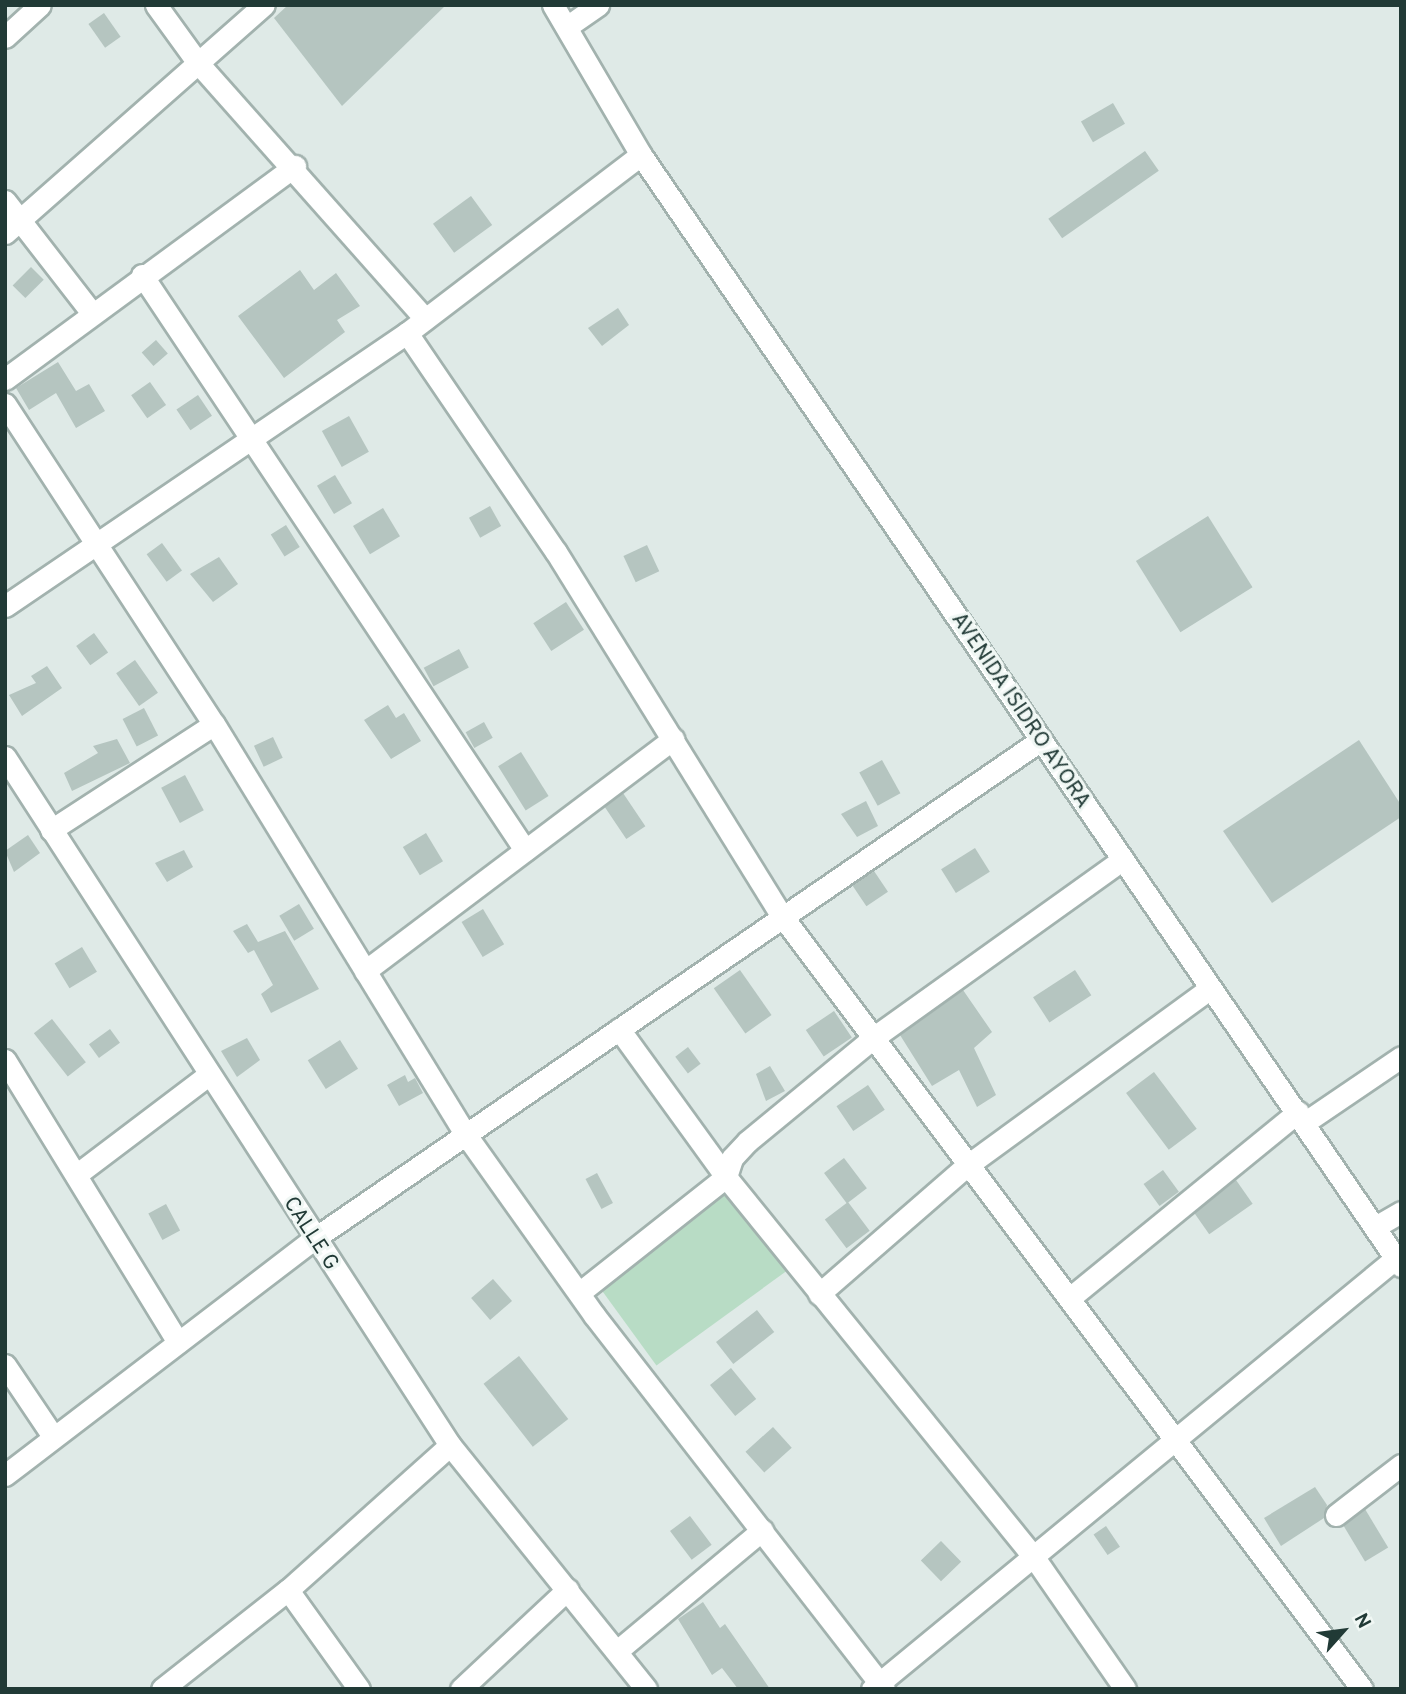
<!DOCTYPE html>
<html>
<head>
<meta charset="utf-8">
<style>
	body { margin:0 }
	#map { position:relative; width:1406px; height:1694px; overflow:hidden; background:#dfeae7; font-family:Overpass,sans-serif }
	div>[style] { position:absolute }
	.green>* { inset:0; background:#b8dcc5; transform-origin:0 0 }
	.building>* { inset:0; background:#b5c5c0; transform-origin:0 0 }
	.roads { filter:drop-shadow(2px 0 #a2b2ae) drop-shadow(-2px 0 #a2b2ae) drop-shadow(0 2px #a2b2ae) drop-shadow(0 -2px #a2b2ae) }
	.minor>* { height:21px; margin:-10.5px; padding:0 10.5px; transform-origin:10.5px; border-radius:10.5px; background:#fff }
	.tertiary>* { height:21px; margin:-10.5px; padding:0 10.5px; transform-origin:10.5px; border-radius:10.5px; background:#fff }
	span { translate:-50% -50%; white-space:nowrap; text-align:center; line-height:1.15; -webkit-text-stroke:6px #f0f7f4; paint-order:stroke }
	.street-label { font-size:21px; color:#213a36 }
	.frame { position:absolute; inset:0; border:7px solid #213a36; pointer-events:none }
	.north { position:absolute; left:1308px; top:1596px; width:70px; height:70px; -webkit-text-stroke:5px #f0f7f4; paint-order:stroke; rotate:62deg; font-size:19px; font-weight:700; line-height:28px; text-align:center; color:#213a36 }
	.north::after { content:''; display:block; margin:auto; width:24px; height:32px; background:#213a36; clip-path:polygon(50% 0,100% 100%,50% 72%,0 100%) }
</style>
</head>
<body>
<div id="map">
	<div class="green">
		<div style="left:728px;top:1185px;width:104px;height:164px;rotate:54deg"></div>
	</div>
	<div class="building">
		<div style="clip-path:polygon(288px 5px,446px 5px,342px 106px,274px 18px)"></div>
		<div style="left:104px;top:13px;width:29px;height:19px;rotate:55deg"></div>
		<div style="left:1113px;top:103px;width:24px;height:37px;rotate:60deg"></div>
		<div style="left:1145px;top:151px;width:24px;height:118px;rotate:55deg"></div>
		<div style="left:471px;top:196px;width:36px;height:47px;rotate:54deg"></div>
		<div style="left:31px;top:267px;width:18px;height:26px;rotate:45deg"></div>
		<div style="clip-path:polygon(300px 270px,314px 290px,336px 273px,360px 306px,337px 320px,345px 332px,284px 378px,238px 316px)"></div>
		<div style="clip-path:polygon(618px 308px,629px 325px,602px 346px,588px 328px)"></div>
		<div style="left:156px;top:340px;width:18px;height:19px;rotate:49deg"></div>
		<div style="clip-path:polygon(58px 362px,76px 391px,89px 384px,105px 411px,76px 428px,56px 393px,29px 410px,16px 388px)"></div>
		<div style="left:150px;top:382px;width:28px;height:23px;rotate:55deg"></div>
		<div style="left:198px;top:395px;width:25px;height:26px;rotate:56deg"></div>
		<div style="left:349px;top:416px;width:41px;height:31px;rotate:61deg"></div>
		<div style="left:335px;top:475px;width:33px;height:21px;rotate:59deg"></div>
		<div style="left:490px;top:506px;width:23px;height:24px;rotate:61deg"></div>
		<div style="left:383px;top:508px;width:33px;height:35px;rotate:59deg"></div>
		<div style="left:1208px;top:516px;width:84px;height:85px;rotate:58deg"></div>
		<div style="left:286px;top:525px;width:26px;height:18px;rotate:58deg"></div>
		<div style="left:162px;top:543px;width:34px;height:19px;rotate:54deg"></div>
		<div style="left:647px;top:545px;width:29px;height:26px;rotate:65deg"></div>
		<div style="clip-path:polygon(219px 557px,238px 584px,213px 602px,190px 574px)"></div>
		<div style="left:566px;top:602px;width:33px;height:39px;rotate:57deg"></div>
		<div style="left:94px;top:633px;width:24px;height:22px;rotate:54deg"></div>
		<div style="left:459px;top:649px;width:21px;height:40px;rotate:62deg"></div>
		<div style="left:135px;top:660px;width:40px;height:23px;rotate:55deg"></div>
		<div style="clip-path:polygon(47px 666px,62px 688px,22px 716px,9px 695px,36px 683px,31px 676px)"></div>
		<div style="clip-path:polygon(388px 705px,396px 718px,404px 713px,421px 741px,391px 759px,364px 720px)"></div>
		<div style="left:144px;top:708px;width:31px;height:24px;rotate:63deg"></div>
		<div style="left:484px;top:722px;width:18px;height:21px;rotate:61deg"></div>
		<div style="left:273px;top:737px;width:23px;height:21px;rotate:65deg"></div>
		<div style="clip-path:polygon(117px 739px,130px 763px,72px 791px,64px 773px,98px 753px,93px 746px)"></div>
		<div style="clip-path:polygon(1359px 740px,1401px 805px,1401px 817px,1272px 903px,1223px 831px)"></div>
		<div style="left:521px;top:752px;width:52px;height:27px;rotate:58deg"></div>
		<div style="left:882px;top:760px;width:38px;height:26px;rotate:61deg"></div>
		<div style="left:185px;top:775px;width:40px;height:27px;rotate:62deg"></div>
		<div style="left:623px;top:793px;width:40px;height:23px;rotate:56deg"></div>
		<div style="clip-path:polygon(866px 801px,878px 826px,857px 837px,841px 814px)"></div>
		<div style="left:426px;top:833px;width:33px;height:27px;rotate:59deg"></div>
		<div style="clip-path:polygon(28px 835px,40px 853px,14px 872px,5px 851px)"></div>
		<div style="left:975px;top:848px;width:28px;height:40px;rotate:58deg"></div>
		<div style="clip-path:polygon(184px 850px,193px 867px,167px 882px,155px 863px)"></div>
		<div style="left:874px;top:871px;width:25px;height:26px;rotate:56deg"></div>
		<div style="left:299px;top:904px;width:29px;height:23px;rotate:59deg"></div>
		<div style="left:483px;top:909px;width:41px;height:25px;rotate:59deg"></div>
		<div style="clip-path:polygon(247px 924px,258px 942px,285px 931px,319px 989px,271px 1013px,261px 994px,273px 985px,254px 950px,248px 953px,233px 931px)"></div>
		<div style="left:82px;top:947px;width:29px;height:32px;rotate:59deg"></div>
		<div style="left:740px;top:970px;width:55px;height:32px;rotate:55deg"></div>
		<div style="left:1075px;top:970px;width:30px;height:50px;rotate:57deg"></div>
		<div style="clip-path:polygon(963px 990px,992px 1032px,974px 1048px,996px 1095px,977px 1107px,959px 1070px,932px 1086px,900px 1035px)"></div>
		<div style="left:834px;top:1011px;width:32px;height:34px;rotate:56deg"></div>
		<div style="left:52px;top:1019px;width:55px;height:23px;rotate:52deg"></div>
		<div style="left:110px;top:1029px;width:17px;height:26px;rotate:54deg"></div>
		<div style="clip-path:polygon(247px 1038px,260px 1060px,237px 1077px,221px 1051px)"></div>
		<div style="left:340px;top:1040px;width:34px;height:38px;rotate:58deg"></div>
		<div style="left:688px;top:1047px;width:21px;height:16px;rotate:53deg"></div>
		<div style="clip-path:polygon(770px 1066px,785px 1091px,766px 1101px,756px 1074px)"></div>
		<div style="left:1154px;top:1072px;width:71px;height:35px;rotate:53deg"></div>
		<div style="clip-path:polygon(405px 1075px,408px 1082px,415px 1078px,423px 1093px,399px 1106px,387px 1085px)"></div>
		<div style="left:868px;top:1085px;width:30px;height:38px;rotate:56deg"></div>
		<div style="left:844px;top:1158px;width:38px;height:25px;rotate:53deg"></div>
		<div style="left:1163px;top:1170px;width:27px;height:24px;rotate:54deg"></div>
		<div style="left:597px;top:1173px;width:34px;height:13px;rotate:62deg"></div>
		<div style="left:1236px;top:1180px;width:29px;height:53px;rotate:55deg"></div>
		<div style="left:848px;top:1202px;width:36px;height:29px;rotate:53deg"></div>
		<div style="left:166px;top:1204px;width:30px;height:20px;rotate:62deg"></div>
		<div style="left:493px;top:1279px;width:29px;height:29px;rotate:49deg"></div>
		<div style="left:757px;top:1310px;width:28px;height:52px;rotate:52deg"></div>
		<div style="left:519px;top:1356px;width:80px;height:45px;rotate:52deg"></div>
		<div style="left:731px;top:1368px;width:40px;height:27px;rotate:51deg"></div>
		<div style="left:773px;top:1427px;width:28px;height:37px;rotate:48deg"></div>
		<div style="clip-path:polygon(1315px 1487px,1327px 1505px,1324px 1518px,1281px 1546px,1264px 1518px)"></div>
		<div style="left:1365px;top:1509px;width:45px;height:27px;rotate:59deg"></div>
		<div style="left:690px;top:1516px;width:36px;height:25px;rotate:53deg"></div>
		<div style="left:1106px;top:1526px;width:25px;height:15px;rotate:56deg"></div>
		<div style="left:941px;top:1541px;width:29px;height:28px;rotate:46deg"></div>
		<div style="clip-path:polygon(703px 1602px,720px 1628px,725px 1624px,770px 1689px,738px 1689px,722px 1668px,712px 1675px,678px 1619px)"></div>
	</div>
	<div class="roads">
		<div class="minor">
			<div style="left:156px;top:5px;width:72px;rotate:54.1deg"></div>
			<div style="left:198px;top:63px;width:342px;rotate:48.4deg"></div>
			<div style="left:568px;top:26px;width:37px;rotate:-35deg"></div>
			<div style="left:5px;top:37px;width:47px;rotate:-42.4deg"></div>
			<div style="left:5px;top:201px;width:140px;rotate:52.2deg"></div>
			<div style="left:5px;top:233px;width:345px;rotate:-41.4deg"></div>
			<div style="left:142px;top:275px;width:691px;rotate:56.33deg"></div>
			<div style="left:407px;top:333px;width:265px;rotate:55.8deg"></div>
			<div style="left:556px;top:552px;width:428px;rotate:58.2deg"></div>
			<div style="left:782px;top:916px;width:966px;rotate:53.12deg"></div>
			<div style="left:5px;top:379px;width:360px;rotate:-36.3deg"></div>
			<div style="left:5px;top:404px;width:382px;rotate:56.9deg"></div>
			<div style="left:214px;top:724px;width:482px;rotate:58.5deg"></div>
			<div style="left:466px;top:1135px;width:221px;rotate:54.6deg"></div>
			<div style="left:594px;top:1315px;width:473px;rotate:52.2deg"></div>
			<div style="left:5px;top:757px;width:819px;rotate:57.11deg"></div>
			<div style="left:450px;top:1445px;width:313px;rotate:51.2deg"></div>
			<div style="left:51px;top:830px;width:194px;rotate:-33deg"></div>
			<div style="left:365px;top:971px;width:386px;rotate:-37deg"></div>
			<div style="left:619px;top:1029px;width:183px;rotate:54.1deg"></div>
			<div style="left:726px;top:1177px;width:484px;rotate:51deg"></div>
			<div style="left:1031px;top:1553px;width:165px;rotate:55.3deg"></div>
			<div style="left:5px;top:1060px;width:331px;rotate:58.5deg"></div>
			<div style="left:1304px;top:1123px;width:117px;rotate:-34.2deg"></div>
			<div style="left:76px;top:1175px;width:166px;rotate:-37.1deg"></div>
			<div style="left:1375px;top:1227px;width:30px;rotate:-30deg"></div>
			<div style="left:579px;top:1293px;width:187px;rotate:-38.3deg"></div>
			<div style="left:726px;top:1177px;width:20px;rotate:-72deg"></div>
			<div style="left:732px;top:1158px;width:23px;rotate:-47deg"></div>
			<div style="left:748px;top:1141px;width:162px;rotate:-39.5deg"></div>
			<div style="left:873px;top:1038px;width:307px;rotate:-35.6deg"></div>
			<div style="left:819px;top:1294px;width:194px;rotate:-41deg"></div>
			<div style="left:965px;top:1167px;width:301px;rotate:-36.1deg"></div>
			<div style="left:1071px;top:1297px;width:293px;rotate:-39.2deg"></div>
			<div style="left:5px;top:1365px;width:84px;rotate:56.1deg"></div>
			<div style="left:5px;top:1475px;width:387px;rotate:-37.4deg"></div>
			<div style="left:312px;top:1240px;width:880px;rotate:-34.45deg"></div>
			<div style="left:1336px;top:1515px;width:82px;rotate:-37.6deg"></div>
			<div style="left:288px;top:1590px;width:122px;rotate:54.4deg"></div>
			<div style="left:617px;top:1651px;width:189px;rotate:-39.8deg"></div>
			<div style="left:162px;top:1689px;width:160px;rotate:-38.2deg"></div>
			<div style="left:288px;top:1590px;width:217px;rotate:-41.8deg"></div>
			<div style="left:461px;top:1689px;width:146px;rotate:-43.1deg"></div>
			<div style="left:872px;top:1689px;width:678px;rotate:-39.44deg"></div>
		</div>
		<div class="tertiary">
			<div style="left:553px;top:5px;width:174px;rotate:59.6deg"></div>
			<div style="left:641px;top:155px;width:1346px;rotate:55.63deg"></div>
			<div style="left:5px;top:606px;width:486px;rotate:-34.2deg"></div>
			<div style="left:407px;top:333px;width:294px;rotate:-37.3deg"></div>
		</div>
	</div>
	<div class="street-label">
		<span style="left:1020px;top:711px;rotate:56deg">AVENIDA ISIDRO AYORA</span>
		<span style="left:310px;top:1234px;rotate:57deg">CALLE G</span>
	</div>
	<div class="frame"></div>
	<div class="north">N</div>
</div>
</body>
</html>
